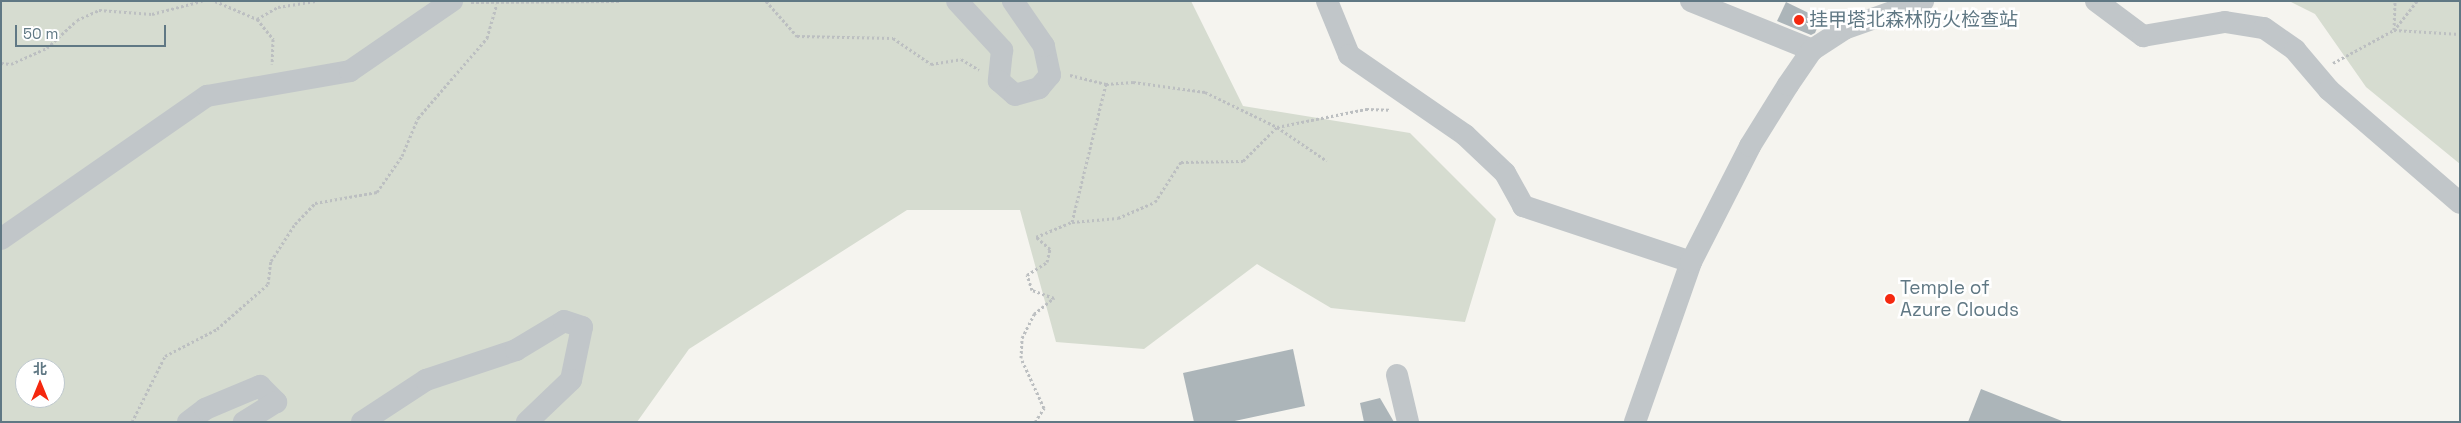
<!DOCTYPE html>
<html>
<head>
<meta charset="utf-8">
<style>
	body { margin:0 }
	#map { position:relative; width:2461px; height:423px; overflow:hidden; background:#f5f4ef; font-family:"Space Grotesk","Noto Sans SC",sans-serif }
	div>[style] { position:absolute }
	.green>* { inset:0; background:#d6dcd0 }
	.building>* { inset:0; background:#acb5b9 }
	.path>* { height:3px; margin-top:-1.5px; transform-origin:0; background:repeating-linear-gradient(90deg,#bcbfc1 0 2.5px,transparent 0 5px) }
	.minor>* { height:22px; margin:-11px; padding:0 11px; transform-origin:11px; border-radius:11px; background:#c1c6c9 }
	.dots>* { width:14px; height:14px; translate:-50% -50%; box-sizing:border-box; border:2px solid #fff; border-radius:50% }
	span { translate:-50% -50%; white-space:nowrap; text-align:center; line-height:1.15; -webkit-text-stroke:5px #fff; paint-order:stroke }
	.poi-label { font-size:19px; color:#607884 }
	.left { translate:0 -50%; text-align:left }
	.frame { position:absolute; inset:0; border:2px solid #607884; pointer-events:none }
	.north { position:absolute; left:15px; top:358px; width:50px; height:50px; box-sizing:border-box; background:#fff; border:1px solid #bfc9ce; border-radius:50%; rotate:0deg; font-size:14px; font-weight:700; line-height:20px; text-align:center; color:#607884 }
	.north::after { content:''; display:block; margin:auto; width:18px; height:22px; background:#f5280f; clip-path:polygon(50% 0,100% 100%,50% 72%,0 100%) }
	.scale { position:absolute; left:15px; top:25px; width:151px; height:22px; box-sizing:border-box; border:2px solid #607884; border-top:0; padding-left:6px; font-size:15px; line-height:18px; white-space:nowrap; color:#607884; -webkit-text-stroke:4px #fff; paint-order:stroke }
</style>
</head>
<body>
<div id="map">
	<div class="green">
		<div style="clip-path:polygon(evenodd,1px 1px,1191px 1px,1243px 106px,1410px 133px,1496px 219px,1465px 322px,1331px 308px,1257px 264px,1144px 349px,1056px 342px,1020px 210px,907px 210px,689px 349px,637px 422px,1px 422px,1px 1px,25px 368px,55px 368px,55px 398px,25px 398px,25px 368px)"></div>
		<div style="clip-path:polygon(2289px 1px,2460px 1px,2460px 164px,2366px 87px,2315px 14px)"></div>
	</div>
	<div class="building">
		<div style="clip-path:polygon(1786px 2px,1821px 19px,1815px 33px,1811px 35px,1777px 21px)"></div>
		<div style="clip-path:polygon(1293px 349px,1305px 406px,1230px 422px,1194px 422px,1183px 373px)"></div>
		<div style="clip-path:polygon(1981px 389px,2062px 421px,2062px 422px,1968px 422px)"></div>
		<div style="clip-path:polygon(1380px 398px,1394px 422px,1364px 422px,1360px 403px)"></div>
	</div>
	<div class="path">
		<div style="left:215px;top:1px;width:46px;rotate:23.2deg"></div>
		<div style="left:257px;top:19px;width:24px;rotate:-30deg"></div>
		<div style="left:278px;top:7px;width:38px;rotate:-9deg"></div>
		<div style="left:766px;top:1px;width:47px;rotate:48.5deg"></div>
		<div style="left:797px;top:36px;width:96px;rotate:1.2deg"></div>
		<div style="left:893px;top:38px;width:46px;rotate:34.4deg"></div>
		<div style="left:931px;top:64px;width:30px;rotate:-9deg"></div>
		<div style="left:961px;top:59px;width:21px;rotate:31deg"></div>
		<div style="left:2417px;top:1px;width:37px;rotate:128deg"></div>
		<div style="left:2394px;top:30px;width:66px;rotate:3.5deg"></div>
		<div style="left:471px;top:2px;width:149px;rotate:-0.4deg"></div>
		<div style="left:257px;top:19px;width:26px;rotate:51deg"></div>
		<div style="left:273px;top:39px;width:25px;rotate:92deg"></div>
		<div style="left:1px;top:63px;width:10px;rotate:6deg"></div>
		<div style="left:11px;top:64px;width:39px;rotate:-24deg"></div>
		<div style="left:47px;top:48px;width:41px;rotate:-43deg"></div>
		<div style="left:77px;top:20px;width:24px;rotate:-24deg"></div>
		<div style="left:99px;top:10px;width:53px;rotate:4.3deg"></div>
		<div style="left:152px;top:14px;width:52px;rotate:-14.6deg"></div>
		<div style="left:2333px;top:63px;width:69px;rotate:-28.4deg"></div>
		<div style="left:2394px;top:30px;width:29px;rotate:-88deg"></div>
		<div style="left:1070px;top:75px;width:37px;rotate:14deg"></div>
		<div style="left:1106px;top:84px;width:27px;rotate:-4deg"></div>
		<div style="left:1133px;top:82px;width:73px;rotate:7.9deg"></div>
		<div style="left:1205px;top:92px;width:80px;rotate:25.9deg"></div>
		<div style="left:1277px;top:127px;width:91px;rotate:-11.4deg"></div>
		<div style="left:1366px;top:109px;width:24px;rotate:2deg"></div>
		<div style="left:1072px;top:222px;width:46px;rotate:-5deg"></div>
		<div style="left:1118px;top:218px;width:40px;rotate:-23.4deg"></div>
		<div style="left:1155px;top:202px;width:48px;rotate:-57deg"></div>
		<div style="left:1181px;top:162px;width:62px;rotate:-0.9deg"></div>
		<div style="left:1243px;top:161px;width:48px;rotate:-45deg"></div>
		<div style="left:1277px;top:127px;width:60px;rotate:34.2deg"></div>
		<div style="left:132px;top:422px;width:74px;rotate:-63.4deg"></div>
		<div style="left:165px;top:356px;width:59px;rotate:-27.4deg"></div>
		<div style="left:217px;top:329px;width:68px;rotate:-41.4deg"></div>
		<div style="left:268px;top:284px;width:23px;rotate:-83deg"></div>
		<div style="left:271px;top:261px;width:44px;rotate:-57deg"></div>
		<div style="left:295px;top:224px;width:29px;rotate:-46deg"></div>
		<div style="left:315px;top:203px;width:63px;rotate:-10.1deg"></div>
		<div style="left:377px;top:192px;width:44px;rotate:-55.2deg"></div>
		<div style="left:402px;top:156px;width:41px;rotate:-67.2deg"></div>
		<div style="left:418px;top:118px;width:106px;rotate:-49.2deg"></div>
		<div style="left:487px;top:38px;width:35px;rotate:-74deg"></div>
		<div style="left:1035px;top:422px;width:17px;rotate:-57deg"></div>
		<div style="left:1044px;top:408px;width:55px;rotate:-114.7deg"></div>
		<div style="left:1021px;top:358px;width:20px;rotate:-87deg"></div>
		<div style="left:1022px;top:338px;width:27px;rotate:-63deg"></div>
		<div style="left:1034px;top:314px;width:26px;rotate:-39deg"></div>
		<div style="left:1054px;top:298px;width:23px;rotate:-160deg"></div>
		<div style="left:1032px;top:290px;width:16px;rotate:-108deg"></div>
		<div style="left:1027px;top:275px;width:24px;rotate:-33deg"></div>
		<div style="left:1047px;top:262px;width:13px;rotate:-77deg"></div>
		<div style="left:1050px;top:249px;width:18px;rotate:-139deg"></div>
		<div style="left:1036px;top:237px;width:39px;rotate:-23deg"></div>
		<div style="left:1072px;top:222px;width:142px;rotate:-76.2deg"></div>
	</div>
	<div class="minor">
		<div style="left:957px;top:1px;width:67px;rotate:47.4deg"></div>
		<div style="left:1002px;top:50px;width:31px;rotate:96deg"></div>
		<div style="left:999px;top:81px;width:21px;rotate:41deg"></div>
		<div style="left:1015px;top:95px;width:25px;rotate:-16deg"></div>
		<div style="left:1039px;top:88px;width:17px;rotate:-50deg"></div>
		<div style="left:1050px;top:75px;width:30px;rotate:-102deg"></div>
		<div style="left:1044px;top:46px;width:55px;rotate:-124.6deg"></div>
		<div style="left:1327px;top:1px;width:58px;rotate:67.8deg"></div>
		<div style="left:1349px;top:55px;width:141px;rotate:34.6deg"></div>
		<div style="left:1465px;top:135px;width:55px;rotate:43.5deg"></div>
		<div style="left:1505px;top:173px;width:38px;rotate:61deg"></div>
		<div style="left:1523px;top:206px;width:177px;rotate:18.4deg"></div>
		<div style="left:1691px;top:1px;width:131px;rotate:22deg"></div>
		<div style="left:2096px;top:1px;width:59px;rotate:36.7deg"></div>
		<div style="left:2143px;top:36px;width:83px;rotate:-9.7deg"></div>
		<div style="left:2225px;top:22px;width:39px;rotate:9deg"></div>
		<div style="left:2264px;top:28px;width:38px;rotate:35deg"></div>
		<div style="left:2295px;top:50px;width:52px;rotate:49.6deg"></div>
		<div style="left:2329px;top:90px;width:173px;rotate:40.8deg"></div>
		<div style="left:1px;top:239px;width:251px;rotate:-34.8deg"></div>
		<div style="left:207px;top:96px;width:145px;rotate:-9.9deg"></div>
		<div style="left:350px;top:71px;width:124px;rotate:-34.5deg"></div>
		<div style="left:1397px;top:375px;width:48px;rotate:76.8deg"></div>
		<div style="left:188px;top:422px;width:21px;rotate:-37deg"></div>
		<div style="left:205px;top:409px;width:60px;rotate:-22.7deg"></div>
		<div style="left:260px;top:386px;width:23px;rotate:45deg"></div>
		<div style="left:276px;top:402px;width:38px;rotate:148deg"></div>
		<div style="left:362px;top:422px;width:77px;rotate:-33.3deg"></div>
		<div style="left:426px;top:380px;width:95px;rotate:-18.4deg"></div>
		<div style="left:516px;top:350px;width:56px;rotate:-31.1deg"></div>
		<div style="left:564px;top:321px;width:19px;rotate:18deg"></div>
		<div style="left:582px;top:327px;width:54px;rotate:101.7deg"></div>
		<div style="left:571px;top:380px;width:61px;rotate:136.3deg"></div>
		<div style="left:1635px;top:422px;width:170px;rotate:-70.7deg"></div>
		<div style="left:1691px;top:262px;width:130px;rotate:-63deg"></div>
		<div style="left:1750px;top:146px;width:72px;rotate:-58.1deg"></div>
		<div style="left:1788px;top:85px;width:42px;rotate:-55.6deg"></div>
		<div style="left:1812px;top:50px;width:38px;rotate:-33deg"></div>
		<div style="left:1844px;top:29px;width:84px;rotate:-19.5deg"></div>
	</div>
	<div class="dots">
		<div style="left:1799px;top:20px;background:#f5280f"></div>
		<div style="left:1890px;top:299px;background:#f5280f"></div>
	</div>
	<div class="poi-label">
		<span class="left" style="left:1809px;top:20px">挂甲塔北森林防火检查站</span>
		<span class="left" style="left:1900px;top:299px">Temple of<br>Azure Clouds</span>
	</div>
	<div class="frame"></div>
	<div class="north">北</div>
	<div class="scale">50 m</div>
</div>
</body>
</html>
